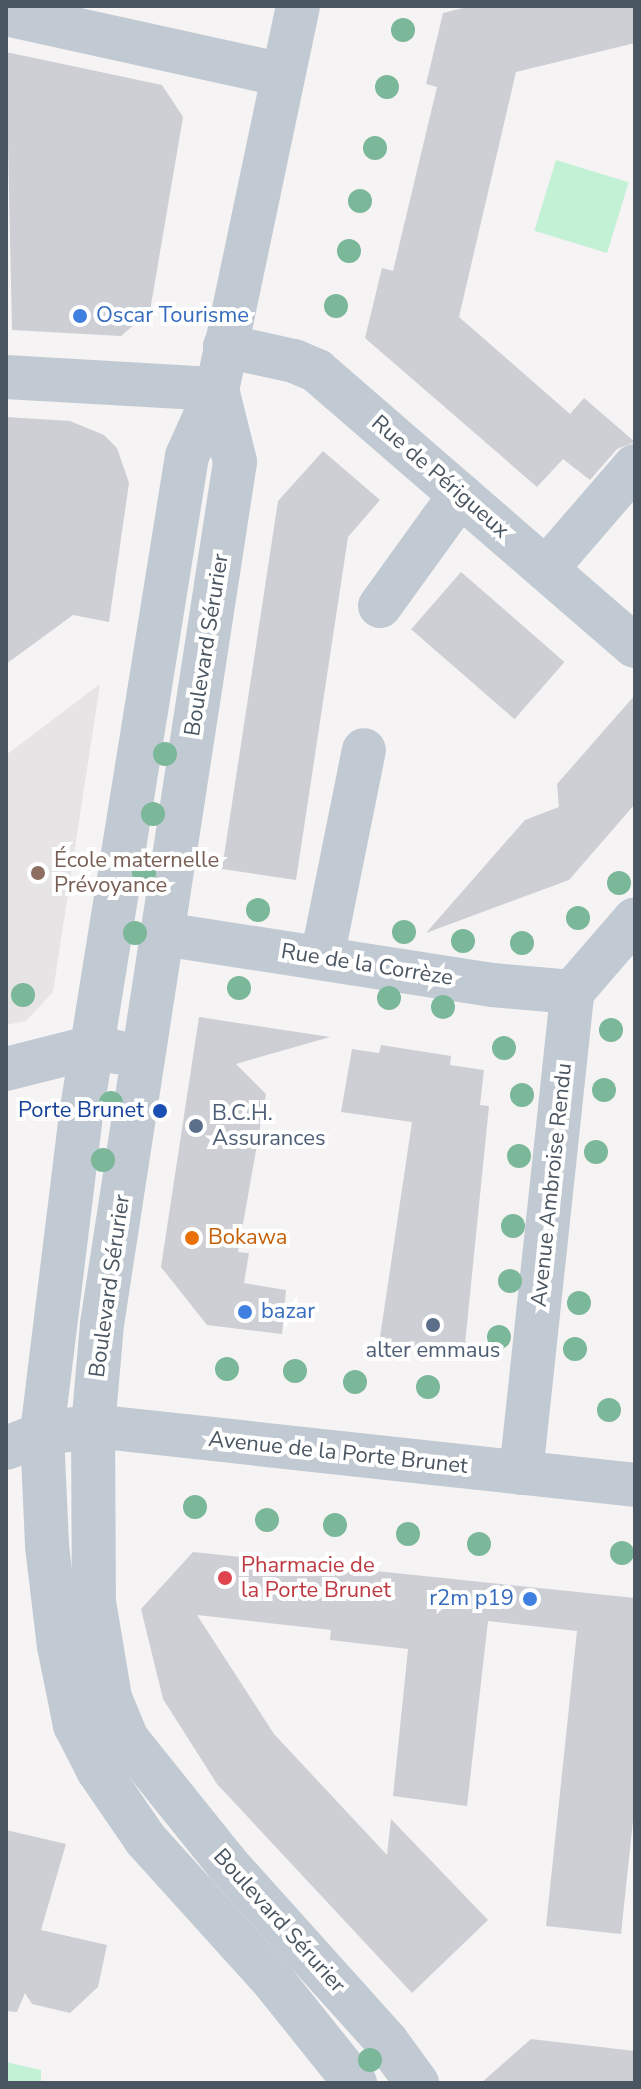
<!DOCTYPE html>
<html>
<head>
<meta charset="utf-8">
<style>
	body { margin:0 }
	#map { position:relative; width:641px; height:2089px; overflow:hidden; background:#f5f3f3; font-family:"Nunito Sans",sans-serif }
	div>[style] { position:absolute }
	.education>* { inset:0; background:#e6e4e5 }
	.green>* { inset:0; background:#c3f1d5; transform-origin:0 0 }
	.building>* { inset:0; background:#cdcfd5; transform-origin:0 0 }
	.minor>* { height:44px; margin:-22px; padding:0 22px; transform-origin:22px; border-radius:22px; background:#c1cad2 }
	.trees>* { width:24px; height:24px; margin:-12px; border-radius:50%; background:#7bb799 }
	.dots>* { width:22px; height:22px; translate:-50% -50%; box-sizing:border-box; border:4px solid #fff; border-radius:50% }
	span { translate:-50% -50%; white-space:nowrap; text-align:center; line-height:1.15; -webkit-text-stroke:8px #fff; paint-order:stroke }
	.shop-label { font-size:22px; color:#366cbe }
	.left { translate:0 -50%; text-align:left }
	.right { translate:-100% -50%; text-align:right }
	.street-label { font-size:22px; color:#4a5661 }
	.education-label { font-size:22px; color:#785e54 }
	.transit-label { font-size:22px; color:#164399 }
	.service-label { font-size:22px; color:#4e5e75 }
	.food-label { font-size:22px; color:#c56008 }
	.health-label { font-size:22px; color:#be3a42 }
	.frame { position:absolute; inset:0; border:8px solid #4a5661; pointer-events:none }
</style>
</head>
<body>
<div id="map">
	<div class="education">
		<div style="clip-path:polygon(100px 684px,53px 992px,26px 1021px,6px 1025px,6px 755px)"></div>
	</div>
	<div class="green">
		<div style="left:556px;top:160px;width:76px;height:74px;rotate:17deg"></div>
		<div style="clip-path:polygon(6px 2062px,41px 2070px,41px 2083px,6px 2083px)"></div>
	</div>
	<div class="building">
		<div style="clip-path:polygon(471px 6px,635px 6px,635px 43px,516px 72px,459px 317px,570px 414px,584px 398px,635px 442px,617px 449px,590px 480px,563px 459px,537px 487px,365px 338px,382px 268px,393px 271px,437px 87px,426px 84px,443px 13px)"></div>
		<div style="clip-path:polygon(6px 52px,162px 85px,183px 117px,150px 311px,121px 336px,12px 330px)"></div>
		<div style="clip-path:polygon(6px 417px,70px 421px,104px 435px,117px 448px,129px 483px,109px 622px,73px 615px,6px 664px)"></div>
		<div style="clip-path:polygon(323px 451px,380px 500px,348px 537px,296px 880px,222px 869px,278px 501px)"></div>
		<div style="left:461px;top:572px;width:137px;height:76px;rotate:41deg"></div>
		<div style="clip-path:polygon(635px 695px,635px 804px,569px 880px,426px 933px,525px 820px,559px 807px,557px 784px)"></div>
		<div style="clip-path:polygon(199px 1017px,330px 1037px,236px 1064px,266px 1094px,238px 1252px,249px 1253px,244px 1283px,286px 1290px,282px 1334px,207px 1325px,161px 1267px)"></div>
		<div style="clip-path:polygon(381px 1045px,451px 1056px,450px 1065px,484px 1070px,480px 1105px,489px 1106px,464px 1354px,379px 1344px,412px 1122px,341px 1112px,352px 1049px,379px 1053px)"></div>
		<div style="clip-path:polygon(193px 1552px,635px 1598px,635px 1802px,621px 1934px,546px 1926px,577px 1631px,488px 1621px,467px 1806px,393px 1796px,408px 1649px,330px 1640px,331px 1630px,197px 1615px,274px 1734px,387px 1855px,391px 1819px,488px 1920px,412px 1993px,217px 1784px,163px 1699px,141px 1609px)"></div>
		<div style="clip-path:polygon(6px 1830px,66px 1844px,41px 1930px,107px 1945px,98px 1987px,70px 2013px,32px 2004px,25px 1993px,17px 2012px,6px 2011px)"></div>
		<div style="clip-path:polygon(531px 2039px,635px 2051px,635px 2083px,481px 2083px)"></div>
	</div>
	<div class="minor">
		<div style="left:298px;top:6px;width:391px;rotate:101.9deg"></div>
		<div style="left:217px;top:389px;width:73px;rotate:114.1deg"></div>
		<div style="left:187px;top:456px;width:667px;rotate:99.14deg"></div>
		<div style="left:81px;top:1115px;width:321px;rotate:97deg"></div>
		<div style="left:42px;top:1434px;width:112px;rotate:87.4deg"></div>
		<div style="left:47px;top:1546px;width:101px;rotate:83.2deg"></div>
		<div style="left:59px;top:1646px;width:81px;rotate:78.6deg"></div>
		<div style="left:75px;top:1725px;width:51px;rotate:62.9deg"></div>
		<div style="left:98px;top:1770px;width:85px;rotate:55.6deg"></div>
		<div style="left:146px;top:1840px;width:193px;rotate:47.9deg"></div>
		<div style="left:275px;top:1983px;width:128px;rotate:51.3deg"></div>
		<div style="left:6px;top:14px;width:280px;rotate:12.4deg"></div>
		<div style="left:225px;top:346px;width:71px;rotate:12.3deg"></div>
		<div style="left:294px;top:361px;width:25px;rotate:23deg"></div>
		<div style="left:317px;top:371px;width:420px;rotate:40.9deg"></div>
		<div style="left:6px;top:377px;width:211px;rotate:3.3deg"></div>
		<div style="left:217px;top:389px;width:75px;rotate:76.1deg"></div>
		<div style="left:235px;top:462px;width:872px;rotate:98.77deg"></div>
		<div style="left:102px;top:1324px;width:102px;rotate:95deg"></div>
		<div style="left:93px;top:1426px;width:176px;rotate:89.7deg"></div>
		<div style="left:94px;top:1602px;width:97px;rotate:80.5deg"></div>
		<div style="left:110px;top:1698px;width:44px;rotate:67.5deg"></div>
		<div style="left:127px;top:1739px;width:160px;rotate:51.3deg"></div>
		<div style="left:227px;top:1864px;width:239px;rotate:48deg"></div>
		<div style="left:387px;top:2042px;width:51px;rotate:53.8deg"></div>
		<div style="left:546px;top:569px;width:136px;rotate:-49.2deg"></div>
		<div style="left:380px;top:606px;width:137px;rotate:-54.2deg"></div>
		<div style="left:163px;top:934px;width:333px;rotate:8.8deg"></div>
		<div style="left:492px;top:985px;width:80px;rotate:5deg"></div>
		<div style="left:322px;top:958px;width:212px;rotate:-78.6deg"></div>
		<div style="left:6px;top:1069px;width:90px;rotate:-14.2deg"></div>
		<div style="left:93px;top:1047px;width:25px;rotate:12deg"></div>
		<div style="left:6px;top:1448px;width:39px;rotate:-21deg"></div>
		<div style="left:42px;top:1434px;width:52px;rotate:-8.9deg"></div>
		<div style="left:93px;top:1426px;width:545px;rotate:6.21deg"></div>
		<div style="left:521px;top:1473px;width:484px;rotate:-83.9deg"></div>
		<div style="left:572px;top:992px;width:96px;rotate:-49.2deg"></div>
	</div>
	<div class="trees">
		<div style="left:403px;top:30px"></div>
		<div style="left:387px;top:87px"></div>
		<div style="left:375px;top:148px"></div>
		<div style="left:360px;top:201px"></div>
		<div style="left:349px;top:251px"></div>
		<div style="left:336px;top:306px"></div>
		<div style="left:165px;top:754px"></div>
		<div style="left:153px;top:814px"></div>
		<div style="left:144px;top:873px"></div>
		<div style="left:619px;top:883px"></div>
		<div style="left:258px;top:910px"></div>
		<div style="left:578px;top:918px"></div>
		<div style="left:404px;top:932px"></div>
		<div style="left:135px;top:933px"></div>
		<div style="left:463px;top:941px"></div>
		<div style="left:522px;top:943px"></div>
		<div style="left:239px;top:988px"></div>
		<div style="left:23px;top:995px"></div>
		<div style="left:389px;top:998px"></div>
		<div style="left:443px;top:1007px"></div>
		<div style="left:611px;top:1030px"></div>
		<div style="left:504px;top:1048px"></div>
		<div style="left:604px;top:1090px"></div>
		<div style="left:522px;top:1095px"></div>
		<div style="left:111px;top:1103px"></div>
		<div style="left:596px;top:1152px"></div>
		<div style="left:519px;top:1156px"></div>
		<div style="left:103px;top:1160px"></div>
		<div style="left:513px;top:1226px"></div>
		<div style="left:510px;top:1281px"></div>
		<div style="left:579px;top:1303px"></div>
		<div style="left:499px;top:1337px"></div>
		<div style="left:575px;top:1349px"></div>
		<div style="left:227px;top:1369px"></div>
		<div style="left:295px;top:1371px"></div>
		<div style="left:355px;top:1382px"></div>
		<div style="left:428px;top:1387px"></div>
		<div style="left:609px;top:1410px"></div>
		<div style="left:195px;top:1507px"></div>
		<div style="left:267px;top:1520px"></div>
		<div style="left:335px;top:1525px"></div>
		<div style="left:408px;top:1534px"></div>
		<div style="left:479px;top:1544px"></div>
		<div style="left:622px;top:1553px"></div>
		<div style="left:370px;top:2060px"></div>
	</div>
	<div class="dots">
		<div style="left:80px;top:316px;background:#3f7fe0"></div>
		<div style="left:38px;top:873px;background:#8d6e63"></div>
		<div style="left:160px;top:1111px;background:#1a4fb4"></div>
		<div style="left:196px;top:1126px;background:#5c6f8a"></div>
		<div style="left:192px;top:1238px;background:#e8710a"></div>
		<div style="left:245px;top:1312px;background:#3f7fe0"></div>
		<div style="left:433px;top:1325px;background:#5c6f8a"></div>
		<div style="left:225px;top:1578px;background:#e0444e"></div>
		<div style="left:530px;top:1599px;background:#3f7fe0"></div>
	</div>
	<div class="shop-label">
		<span class="left" style="left:96px;top:316px">Oscar Tourisme</span>
		<span class="left" style="left:261px;top:1312px">bazar</span>
		<span class="right" style="left:514px;top:1599px">r2m p19</span>
	</div>
	<div class="street-label">
		<span style="left:440px;top:477px;rotate:41deg">Rue de Périgueux</span>
		<span style="left:207px;top:645px;rotate:-81deg">Boulevard Sérurier</span>
		<span style="left:367px;top:965px;rotate:9deg">Rue de la Corrèze</span>
		<span style="left:552px;top:1185px;rotate:-84deg">Avenue Ambroise Rendu</span>
		<span style="left:110px;top:1286px;rotate:-82deg">Boulevard Sérurier</span>
		<span style="left:338px;top:1453px;rotate:6deg">Avenue de la Porte Brunet</span>
		<span style="left:279px;top:1921px;rotate:48deg">Boulevard Sérurier</span>
	</div>
	<div class="education-label">
		<span class="left" style="left:54px;top:873px">École maternelle<br>Prévoyance</span>
	</div>
	<div class="transit-label">
		<span class="right" style="left:144px;top:1111px">Porte Brunet</span>
	</div>
	<div class="service-label">
		<span class="left" style="left:212px;top:1126px">B.C.H.<br>Assurances</span>
		<span style="left:433px;top:1351px">alter emmaus</span>
	</div>
	<div class="food-label">
		<span class="left" style="left:208px;top:1238px">Bokawa</span>
	</div>
	<div class="health-label">
		<span class="left" style="left:241px;top:1578px">Pharmacie de<br>la Porte Brunet</span>
	</div>
	<div class="frame"></div>
</div>
</body>
</html>
